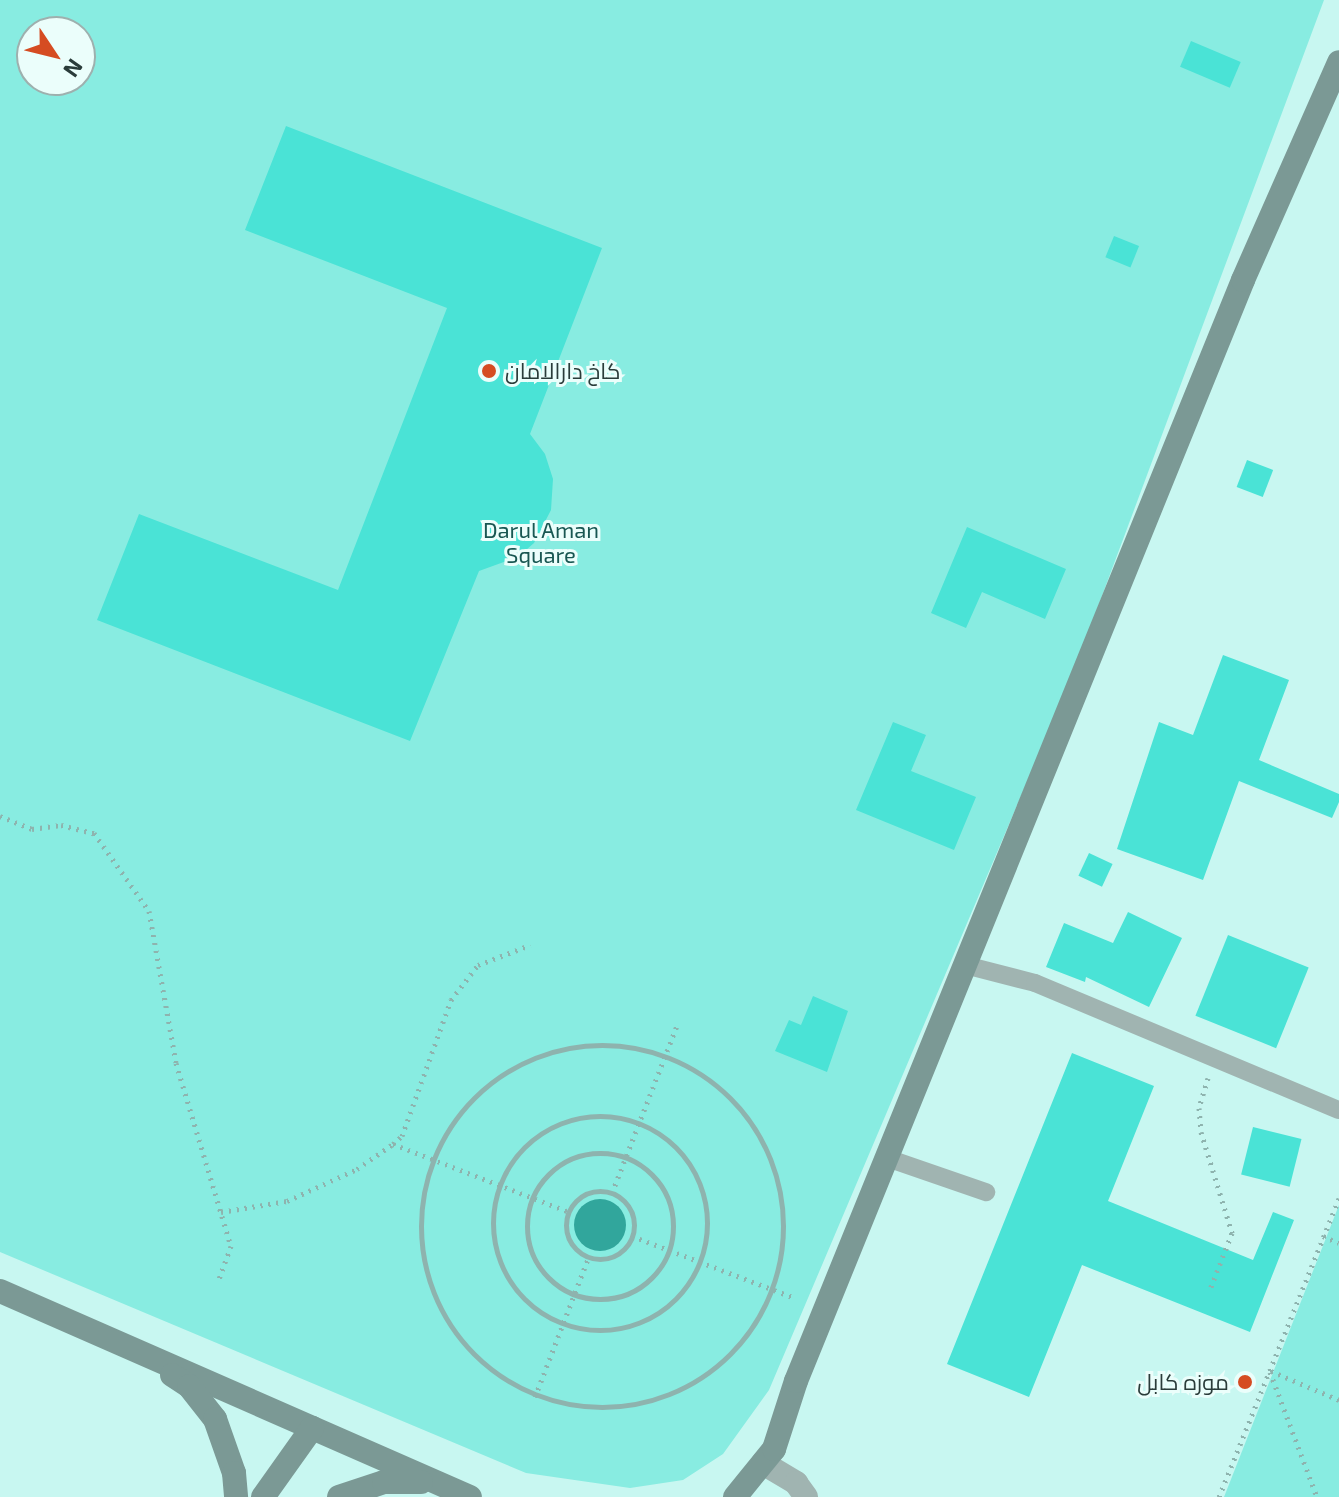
<!DOCTYPE html>
<html>
<head>
<meta charset="utf-8">
<style>
	body { margin:0 }
	#map { position:relative; width:1339px; height:1497px; overflow:hidden; background:#c8f7f1; font-family:"Exo 2",Cairo,sans-serif }
	div>[style] { position:absolute }
	.green>* { inset:0; background:#88ece1 }
	.water>* { inset:0; background:#31a69c }
	.round { border-radius:50% }
	.building>* { inset:0; background:#4ae3d6; transform-origin:0 0 }
	.path>* { height:5px; margin-top:-2.5px; transform-origin:0; background:repeating-linear-gradient(90deg,#8eb3ae 0 2px,transparent 0 8px) }
	.path>.ring { margin:-2.5px; padding:0; box-sizing:content-box; background:none; border:5px solid #8eb3ae; border-radius:50% }
	.service>* { height:18px; margin:-9px; padding:0 9px; transform-origin:9px; border-radius:9px; background:#a0b4b1 }
	.tertiary>* { height:24px; margin:-12px; padding:0 12px; transform-origin:12px; border-radius:12px; background:#a0b4b1 }
	.secondary>* { height:24px; margin:-12px; padding:0 12px; transform-origin:12px; border-radius:12px; background:#7b9995 }
	.dots>* { width:22px; height:22px; translate:-50% -50%; box-sizing:border-box; border:4px solid #ebfefb; border-radius:50% }
	span { translate:-50% -50%; white-space:nowrap; text-align:center; line-height:1.15; -webkit-text-stroke:6px #ebfefb; paint-order:stroke }
	.poi-label { font-size:22px; color:#2a3c3a }
	.left { translate:0 -50%; text-align:left }
	.right { translate:-100% -50%; text-align:right }
	.park-label { font-size:22px; color:#185752 }
	.north { position:absolute; left:16px; top:16px; width:80px; height:80px; box-sizing:border-box; background:#ebfefb; border:2px solid #9eb0ae; border-radius:50%; rotate:125deg; font-size:22px; font-weight:700; line-height:32px; text-align:center; color:#2a3c3a }
	.north::after { content:''; display:block; margin:auto; width:28px; height:36px; background:#d54c22; clip-path:polygon(50% 0,100% 100%,50% 72%,0 100%) }
</style>
</head>
<body>
<div id="map">
	<div class="green">
		<div style="clip-path:polygon(evenodd,0 0,1324px 0,1074px 671px,769px 1390px,723px 1454px,683px 1480px,630px 1488px,526px 1473px,0 1252px,0 0,32px 32px,80px 32px,80px 80px,32px 80px,32px 32px)"></div>
		<div style="clip-path:polygon(1339px 1205px,1339px 1497px,1224px 1497px)"></div>
	</div>
	<div class="water">
		<div class="round" style="left:574px;top:1199px;width:52px;height:52px"></div>
	</div>
	<div class="building">
		<div style="left:1191px;top:41px;width:54px;height:28px;rotate:23deg"></div>
		<div style="clip-path:polygon(286px 126px,602px 248px,530px 434px,545px 454px,553px 479px,551px 510px,534px 543px,518px 557px,479px 571px,410px 741px,97px 620px,139px 514px,338px 590px,447px 308px,245px 230px)"></div>
		<div style="left:1114px;top:236px;width:27px;height:23px;rotate:22deg"></div>
		<div style="left:1247px;top:460px;width:28px;height:29px;rotate:21deg"></div>
		<div style="clip-path:polygon(967px 527px,1066px 569px,1045px 619px,982px 592px,966px 628px,931px 613px)"></div>
		<div style="clip-path:polygon(1223px 655px,1289px 680px,1259px 760px,1339px 794px,1339px 802px,1332px 818px,1239px 781px,1203px 880px,1117px 849px,1159px 722px,1193px 735px)"></div>
		<div style="clip-path:polygon(893px 722px,926px 735px,911px 771px,976px 797px,954px 850px,856px 810px)"></div>
		<div style="left:1089px;top:853px;width:26px;height:25px;rotate:25deg"></div>
		<div style="clip-path:polygon(1128px 912px,1182px 938px,1149px 1007px,1086px 977px,1085px 982px,1046px 967px,1064px 923px,1113px 943px)"></div>
		<div style="left:1228px;top:935px;width:87px;height:87px;rotate:22deg"></div>
		<div style="clip-path:polygon(813px 996px,848px 1011px,827px 1072px,775px 1051px,789px 1020px,801px 1025px)"></div>
		<div style="clip-path:polygon(1072px 1053px,1154px 1086px,1108px 1201px,1253px 1260px,1273px 1212px,1294px 1220px,1250px 1332px,1082px 1265px,1029px 1397px,947px 1364px)"></div>
		<div style="left:1253px;top:1127px;width:50px;height:49px;rotate:14deg"></div>
	</div>
	<div class="path">
		<div style="left:0;top:816px;width:35px;rotate:22deg"></div>
		<div style="left:32px;top:829px;width:29px;rotate:-8deg"></div>
		<div style="left:61px;top:825px;width:34px;rotate:14deg"></div>
		<div style="left:94px;top:833px;width:95px;rotate:54.8deg"></div>
		<div style="left:149px;top:911px;width:154px;rotate:79.9deg"></div>
		<div style="left:176px;top:1063px;width:191px;rotate:73.3deg"></div>
		<div style="left:231px;top:1246px;width:35px;rotate:110deg"></div>
		<div class="ring" style="left:421px;top:1045px;width:357px;height:357px"></div>
		<div style="left:1208px;top:1078px;width:31px;rotate:107deg"></div>
		<div style="left:1199px;top:1108px;width:24px;rotate:85deg"></div>
		<div style="left:1201px;top:1132px;width:106px;rotate:72.9deg"></div>
		<div style="left:1232px;top:1233px;width:63px;rotate:111.3deg"></div>
		<div class="ring" style="left:493px;top:1116px;width:209px;height:209px"></div>
		<div style="left:393px;top:1144px;width:189px;rotate:21.1deg"></div>
		<div class="ring" style="left:527px;top:1153px;width:141px;height:141px"></div>
		<div class="ring" style="left:566px;top:1191px;width:63px;height:63px"></div>
		<div style="left:612px;top:1193px;width:182px;rotate:-68.8deg"></div>
		<div style="left:221px;top:1212px;width:67px;rotate:-9.5deg"></div>
		<div style="left:287px;top:1201px;width:77px;rotate:-24.6deg"></div>
		<div style="left:357px;top:1169px;width:44px;rotate:-34.8deg"></div>
		<div style="left:393px;top:1144px;width:12px;rotate:-42deg"></div>
		<div style="left:402px;top:1136px;width:145px;rotate:-70.2deg"></div>
		<div style="left:451px;top:1000px;width:44px;rotate:-52.4deg"></div>
		<div style="left:478px;top:965px;width:56px;rotate:-21deg"></div>
		<div style="left:632px;top:1236px;width:172px;rotate:20.8deg"></div>
		<div style="left:1323px;top:1236px;width:17px;rotate:24deg"></div>
		<div style="left:1271px;top:1371px;width:74px;rotate:23.1deg"></div>
		<div style="left:1270px;top:1372px;width:134px;rotate:69.4deg"></div>
		<div style="left:535px;top:1397px;width:151px;rotate:-69deg"></div>
		<div style="left:1219px;top:1497px;width:322px;rotate:-68.1deg"></div>
	</div>
	<div class="service">
		<div style="left:965px;top:965px;width:72px;rotate:14.4deg"></div>
		<div style="left:1035px;top:983px;width:329px;rotate:22.7deg"></div>
		<div style="left:887px;top:1158px;width:105px;rotate:19deg"></div>
	</div>
	<div class="tertiary">
		<div style="left:763px;top:1463px;width:39px;rotate:31deg"></div>
		<div style="left:796px;top:1483px;width:17px;rotate:54deg"></div>
	</div>
	<div class="secondary">
		<div style="left:0;top:1291px;width:513px;rotate:23.67deg"></div>
		<div style="left:172px;top:1375px;width:20px;rotate:33deg"></div>
		<div style="left:189px;top:1386px;width:42px;rotate:51.8deg"></div>
		<div style="left:215px;top:1419px;width:57px;rotate:70.6deg"></div>
		<div style="left:234px;top:1473px;width:24px;rotate:85deg"></div>
		<div style="left:263px;top:1497px;width:85px;rotate:-54.6deg"></div>
		<div style="left:339px;top:1497px;width:47px;rotate:-18.4deg"></div>
		<div style="left:384px;top:1482px;width:37px"></div>
		<div style="left:735px;top:1497px;width:62px;rotate:-50.9deg"></div>
		<div style="left:774px;top:1449px;width:71px;rotate:-72.1deg"></div>
		<div style="left:796px;top:1381px;width:1188px;rotate:-67.9deg"></div>
		<div style="left:1243px;top:280px;width:238px;rotate:-66.2deg"></div>
	</div>
	<div class="dots">
		<div style="left:489px;top:371px;background:#d54c22"></div>
		<div style="left:1245px;top:1382px;background:#d54c22"></div>
	</div>
	<div class="poi-label">
		<span class="left" style="left:505px;top:371px">کاخ دارالامان</span>
		<span class="right" style="left:1229px;top:1382px">موزه کابل</span>
	</div>
	<div class="park-label">
		<span style="left:541px;top:542px">Darul Aman<br>Square</span>
	</div>
	<div class="north">N</div>
</div>
</body>
</html>
